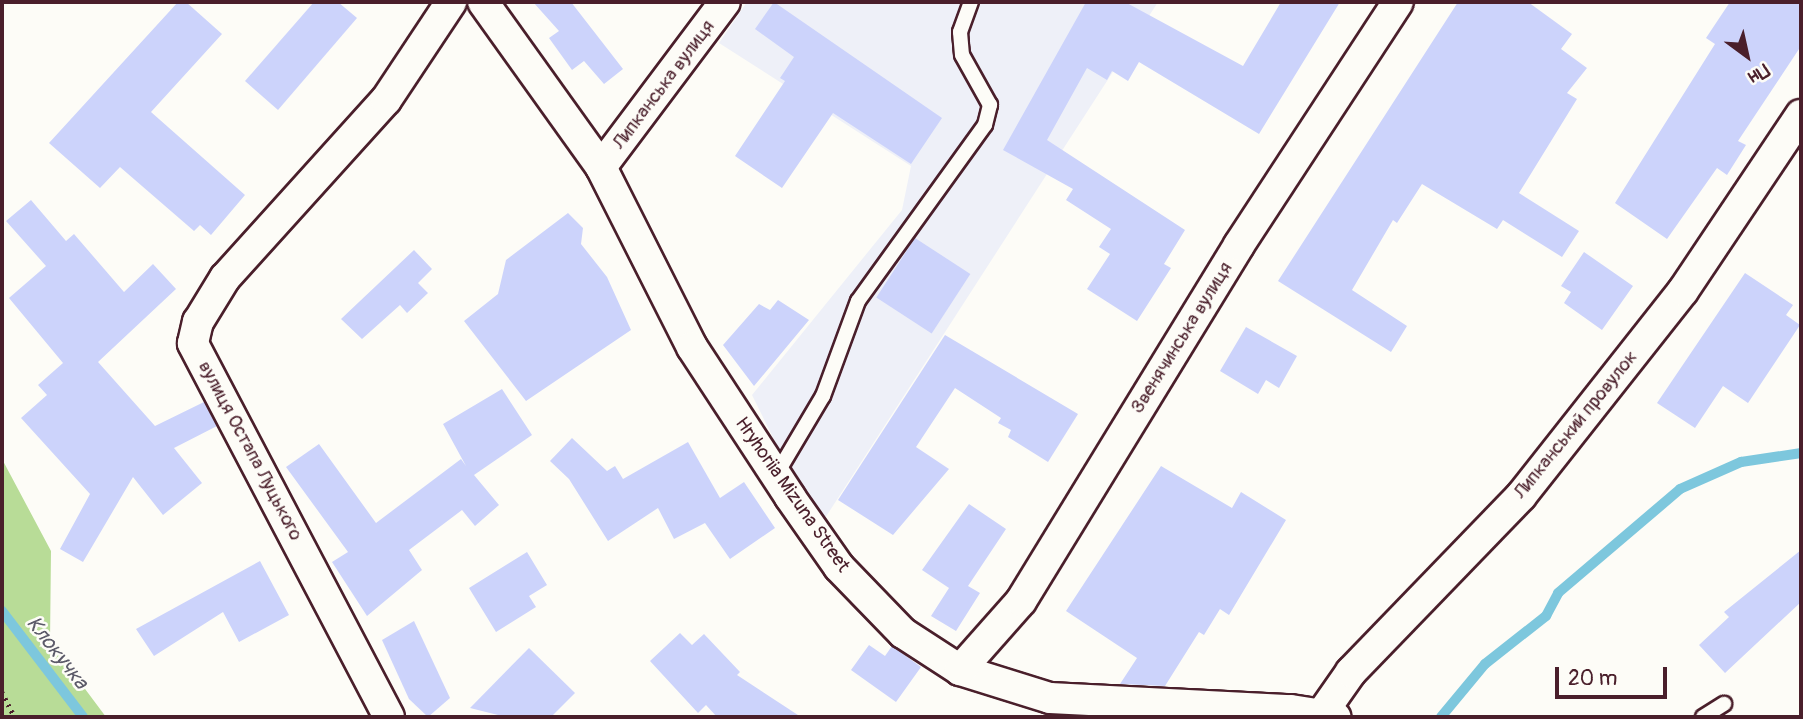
<!DOCTYPE html>
<html>
<head>
<meta charset="utf-8">
<style>
	body { margin:0 }
	#map { position:relative; width:1803px; height:719px; overflow:hidden; background:#fdfcf7; font-family:Pangolin,sans-serif }
	div>[style] { position:absolute }
	.built>* { inset:0; background:#eef0f8 }
	.green>* { inset:0; background:#b8dc97 }
	.stream>* { height:10px; margin:-5px; padding:0 5px; transform-origin:5px; border-radius:5px; background:#7dc7dd }
	.building>* { inset:0; background:#ccd3fb; transform-origin:0 0 }
	.path>* { height:4.5px; margin-top:-2.25px; transform-origin:0; background:repeating-linear-gradient(90deg,#4a1f2b 0 2px,transparent 0 7px) }
	.roads { filter:drop-shadow(2px 0 #4a1f2b) drop-shadow(-2px 0 #4a1f2b) drop-shadow(0 2px #4a1f2b) drop-shadow(0 -2px #4a1f2b) }
	.service>* { height:14px; margin:-7px; padding:0 7px; transform-origin:7px; border-radius:7px; background:#fdfcf7 }
	.minor>* { height:30px; margin:-15px; padding:0 15px; transform-origin:15px; border-radius:15px; background:#fdfcf7 }
	span { translate:-50% -50%; white-space:nowrap; text-align:center; line-height:1.15; -webkit-text-stroke:5px #fdfcf7; paint-order:stroke }
	.street-label { font-size:19px; color:#4a1f2b }
	.water-label { font-size:21px; color:#5c5a69; font-style:italic }
	.frame { position:absolute; inset:0; border:4px solid #4a1f2b; pointer-events:none }
	.north { position:absolute; left:1712px; top:21px; width:70px; height:70px; -webkit-text-stroke:5px #fdfcf7; paint-order:stroke; rotate:147deg; font-size:19px; font-weight:700; line-height:28px; text-align:center; color:#4a1f2b }
	.north::after { content:''; display:block; margin:auto; width:24px; height:32px; background:#4a1f2b; clip-path:polygon(50% 0,100% 100%,50% 72%,0 100%) }
	.scale { position:absolute; left:1555px; top:667px; width:112px; height:32px; box-sizing:border-box; border:4px solid #4a1f2b; border-top:0; padding-left:9px; font-size:21px; line-height:24px; white-space:nowrap; color:#4a1f2b; -webkit-text-stroke:5px #fdfcf7; paint-order:stroke }
</style>
</head>
<body>
<div id="map">
	<div class="built">
		<div style="clip-path:polygon(747px 2px,1158px 2px,818px 529px,752px 395px,902px 210px,911px 166px,719px 43px)"></div>
	</div>
	<div class="green">
		<div style="clip-path:polygon(2px 459px,51px 551px,50px 642px,106px 717px,2px 717px)"></div>
	</div>
	<div class="stream">
		<div style="left:2px;top:611px;width:133px;rotate:52.6deg"></div>
		<div style="left:1441px;top:717px;width:69px;rotate:-50.3deg"></div>
		<div style="left:1485px;top:664px;width:78px;rotate:-38.2deg"></div>
		<div style="left:1546px;top:616px;width:26px;rotate:-62deg"></div>
		<div style="left:1558px;top:593px;width:160px;rotate:-40.4deg"></div>
		<div style="left:1680px;top:489px;width:67px;rotate:-23.9deg"></div>
		<div style="left:1741px;top:462px;width:61px;rotate:-8.5deg"></div>
	</div>
	<div class="building">
		<div style="clip-path:polygon(178px 2px,186px 2px,222px 34px,151px 112px,245px 195px,211px 235px,200px 225px,194px 231px,120px 167px,100px 188px,49px 143px)"></div>
		<div style="clip-path:polygon(314px 2px,338px 2px,357px 18px,278px 110px,245px 81px)"></div>
		<div style="clip-path:polygon(533px 2px,571px 2px,623px 69px,604px 84px,584px 61px,572px 70px,549px 38px,559px 31px)"></div>
		<div style="clip-path:polygon(774px 2px,942px 118px,911px 164px,833px 113px,782px 188px,735px 156px,785px 81px,780px 78px,794px 57px,755px 29px)"></div>
		<div style="clip-path:polygon(1086px 2px,1125px 2px,1243px 66px,1281px 2px,1340px 2px,1259px 134px,1139px 62px,1128px 81px,1112px 71px,1107px 80px,1087px 68px,1047px 140px,1185px 230px,1164px 264px,1171px 268px,1137px 321px,1087px 289px,1110px 254px,1099px 247px,1111px 229px,1066px 200px,1073px 189px,1003px 150px)"></div>
		<div style="clip-path:polygon(1458px 2px,1528px 2px,1572px 34px,1561px 49px,1587px 68px,1567px 93px,1577px 99px,1519px 193px,1579px 231px,1562px 257px,1503px 220px,1497px 229px,1422px 184px,1397px 223px,1393px 220px,1352px 290px,1407px 326px,1391px 352px,1278px 281px)"></div>
		<div style="clip-path:polygon(1730px 2px,1801px 2px,1801px 46px,1738px 141px,1746px 145px,1727px 175px,1717px 168px,1667px 239px,1615px 203px,1715px 44px,1706px 38px)"></div>
		<div style="clip-path:polygon(31px 200px,66px 241px,74px 234px,124px 292px,153px 264px,176px 289px,98px 362px,155px 426px,204px 402px,217px 426px,174px 448px,202px 483px,163px 515px,133px 477px,83px 562px,60px 549px,90px 494px,21px 418px,47px 395px,38px 385px,63px 363px,9px 298px,46px 266px,6px 221px)"></div>
		<div style="clip-path:polygon(568px 213px,583px 228px,581px 244px,607px 277px,631px 330px,526px 401px,464px 321px,498px 294px,506px 260px)"></div>
		<div style="left:915px;top:238px;width:66px;height:71px;rotate:33deg"></div>
		<div style="clip-path:polygon(414px 250px,432px 269px,418px 283px,428px 293px,407px 313px,400px 305px,362px 339px,341px 319px)"></div>
		<div style="clip-path:polygon(1584px 252px,1633px 286px,1602px 330px,1564px 303px,1571px 292px,1561px 286px)"></div>
		<div style="clip-path:polygon(1745px 273px,1793px 305px,1786px 315px,1800px 325px,1748px 403px,1723px 386px,1695px 428px,1657px 403px)"></div>
		<div style="clip-path:polygon(778px 300px,809px 320px,754px 386px,723px 345px,759px 304px,770px 310px)"></div>
		<div style="clip-path:polygon(1246px 327px,1297px 356px,1279px 388px,1266px 380px,1258px 394px,1220px 371px)"></div>
		<div style="clip-path:polygon(945px 335px,1078px 414px,1048px 462px,1008px 437px,1011px 430px,998px 423px,1001px 418px,955px 388px,916px 447px,949px 469px,893px 535px,838px 500px)"></div>
		<div style="clip-path:polygon(502px 389px,532px 435px,474px 475px,499px 505px,475px 526px,462px 510px,409px 550px,422px 570px,367px 616px,332px 562px,348px 552px,286px 467px,319px 444px,376px 523px,461px 459px,466px 466px,443px 424px)"></div>
		<div style="clip-path:polygon(572px 438px,607px 471px,615px 466px,623px 479px,688px 442px,720px 498px,744px 482px,775px 528px,730px 559px,705px 523px,674px 539px,658px 508px,608px 541px,569px 479px,550px 461px)"></div>
		<div style="clip-path:polygon(1161px 466px,1232px 508px,1241px 492px,1286px 520px,1229px 615px,1220px 609px,1204px 635px,1199px 632px,1165px 686px,1120px 684px,1137px 658px,1066px 611px)"></div>
		<div style="clip-path:polygon(969px 504px,1006px 529px,968px 586px,980px 593px,956px 631px,931px 616px,949px 588px,922px 570px)"></div>
		<div style="clip-path:polygon(1801px 550px,1801px 602px,1725px 673px,1699px 645px,1729px 617px,1724px 612px)"></div>
		<div style="clip-path:polygon(527px 552px,547px 585px,529px 596px,536px 607px,496px 632px,469px 588px)"></div>
		<div style="clip-path:polygon(260px 561px,289px 615px,239px 642px,223px 612px,154px 656px,136px 629px)"></div>
		<div style="clip-path:polygon(414px 621px,450px 698px,428px 717px,409px 699px,382px 640px)"></div>
		<div style="clip-path:polygon(680px 633px,692px 645px,704px 634px,740px 672px,737px 675px,801px 717px,717px 717px,706px 705px,698px 713px,650px 661px)"></div>
		<div style="clip-path:polygon(869px 645px,885px 656px,892px 646px,921px 667px,896px 702px,851px 670px)"></div>
		<div style="clip-path:polygon(529px 648px,575px 693px,551px 717px,506px 717px,470px 708px)"></div>
	</div>
	<div class="path">
		<div style="left:2px;top:692px;width:28px;rotate:63deg"></div>
	</div>
	<div class="roads">
		<div class="service">
			<div style="left:776px;top:475px;width:92px;rotate:-59.3deg"></div>
			<div style="left:823px;top:396px;width:101px;rotate:-69.8deg"></div>
			<div style="left:858px;top:301px;width:217px;rotate:-54.2deg"></div>
			<div style="left:985px;top:125px;width:21px;rotate:-76deg"></div>
			<div style="left:990px;top:105px;width:57px;rotate:-119.2deg"></div>
			<div style="left:962px;top:55px;width:23px;rotate:-95deg"></div>
			<div style="left:960px;top:32px;width:32px;rotate:-70deg"></div>
			<div style="left:1703px;top:717px;width:25px;rotate:-32deg"></div>
		</div>
		<div class="minor">
			<div style="left:483px;top:2px;width:203px;rotate:54.4deg"></div>
			<div style="left:601px;top:167px;width:202px;rotate:63.2deg"></div>
			<div style="left:692px;top:347px;width:179px;rotate:56.8deg"></div>
			<div style="left:790px;top:497px;width:85px;rotate:55deg"></div>
			<div style="left:839px;top:567px;width:92px;rotate:45.9deg"></div>
			<div style="left:903px;top:633px;width:68px;rotate:33deg"></div>
			<div style="left:960px;top:670px;width:94px;rotate:17.3deg"></div>
			<div style="left:1050px;top:698px;width:241px;rotate:2.9deg"></div>
			<div style="left:1291px;top:710px;width:45px;rotate:9deg"></div>
			<div style="left:601px;top:167px;width:206px;rotate:-53.1deg"></div>
			<div style="left:960px;top:670px;width:92px;rotate:-48.5deg"></div>
			<div style="left:1021px;top:601px;width:417px;rotate:-58.5deg"></div>
			<div style="left:1239px;top:245px;width:290px;rotate:-56.8deg"></div>
			<div style="left:1323px;top:712px;width:49px;rotate:-55deg"></div>
			<div style="left:1351px;top:672px;width:245px;rotate:-46deg"></div>
			<div style="left:1521px;top:496px;width:261px;rotate:-51.7deg"></div>
			<div style="left:1683px;top:291px;width:212px;rotate:-56.2deg"></div>
			<div style="left:389px;top:717px;width:422px;rotate:-117.7deg"></div>
			<div style="left:193px;top:343px;width:22px;rotate:-77deg"></div>
			<div style="left:198px;top:322px;width:52px;rotate:-58.5deg"></div>
			<div style="left:225px;top:278px;width:240px;rotate:-47.9deg"></div>
			<div style="left:386px;top:100px;width:118px;rotate:-56.4deg"></div>
		</div>
	</div>
	<div class="street-label">
		<span style="left:664px;top:85px;rotate:-53deg">Липканська вулиця</span>
		<span style="left:1182px;top:338px;rotate:-58deg">Звенячинська вулиця</span>
		<span style="left:1576px;top:425px;rotate:-51deg">Липканський провулок</span>
		<span style="left:250px;top:451px;rotate:62deg">вулиця Остапа Луцького</span>
		<span style="left:792px;top:495px;rotate:55deg">Hryhoriia Mizuna Street</span>
	</div>
	<div class="water-label">
		<span style="left:57px;top:653px;rotate:52deg">Клокучка</span>
	</div>
	<div class="frame"></div>
	<div class="north">Пн</div>
	<div class="scale">20 m</div>
</div>
</body>
</html>
